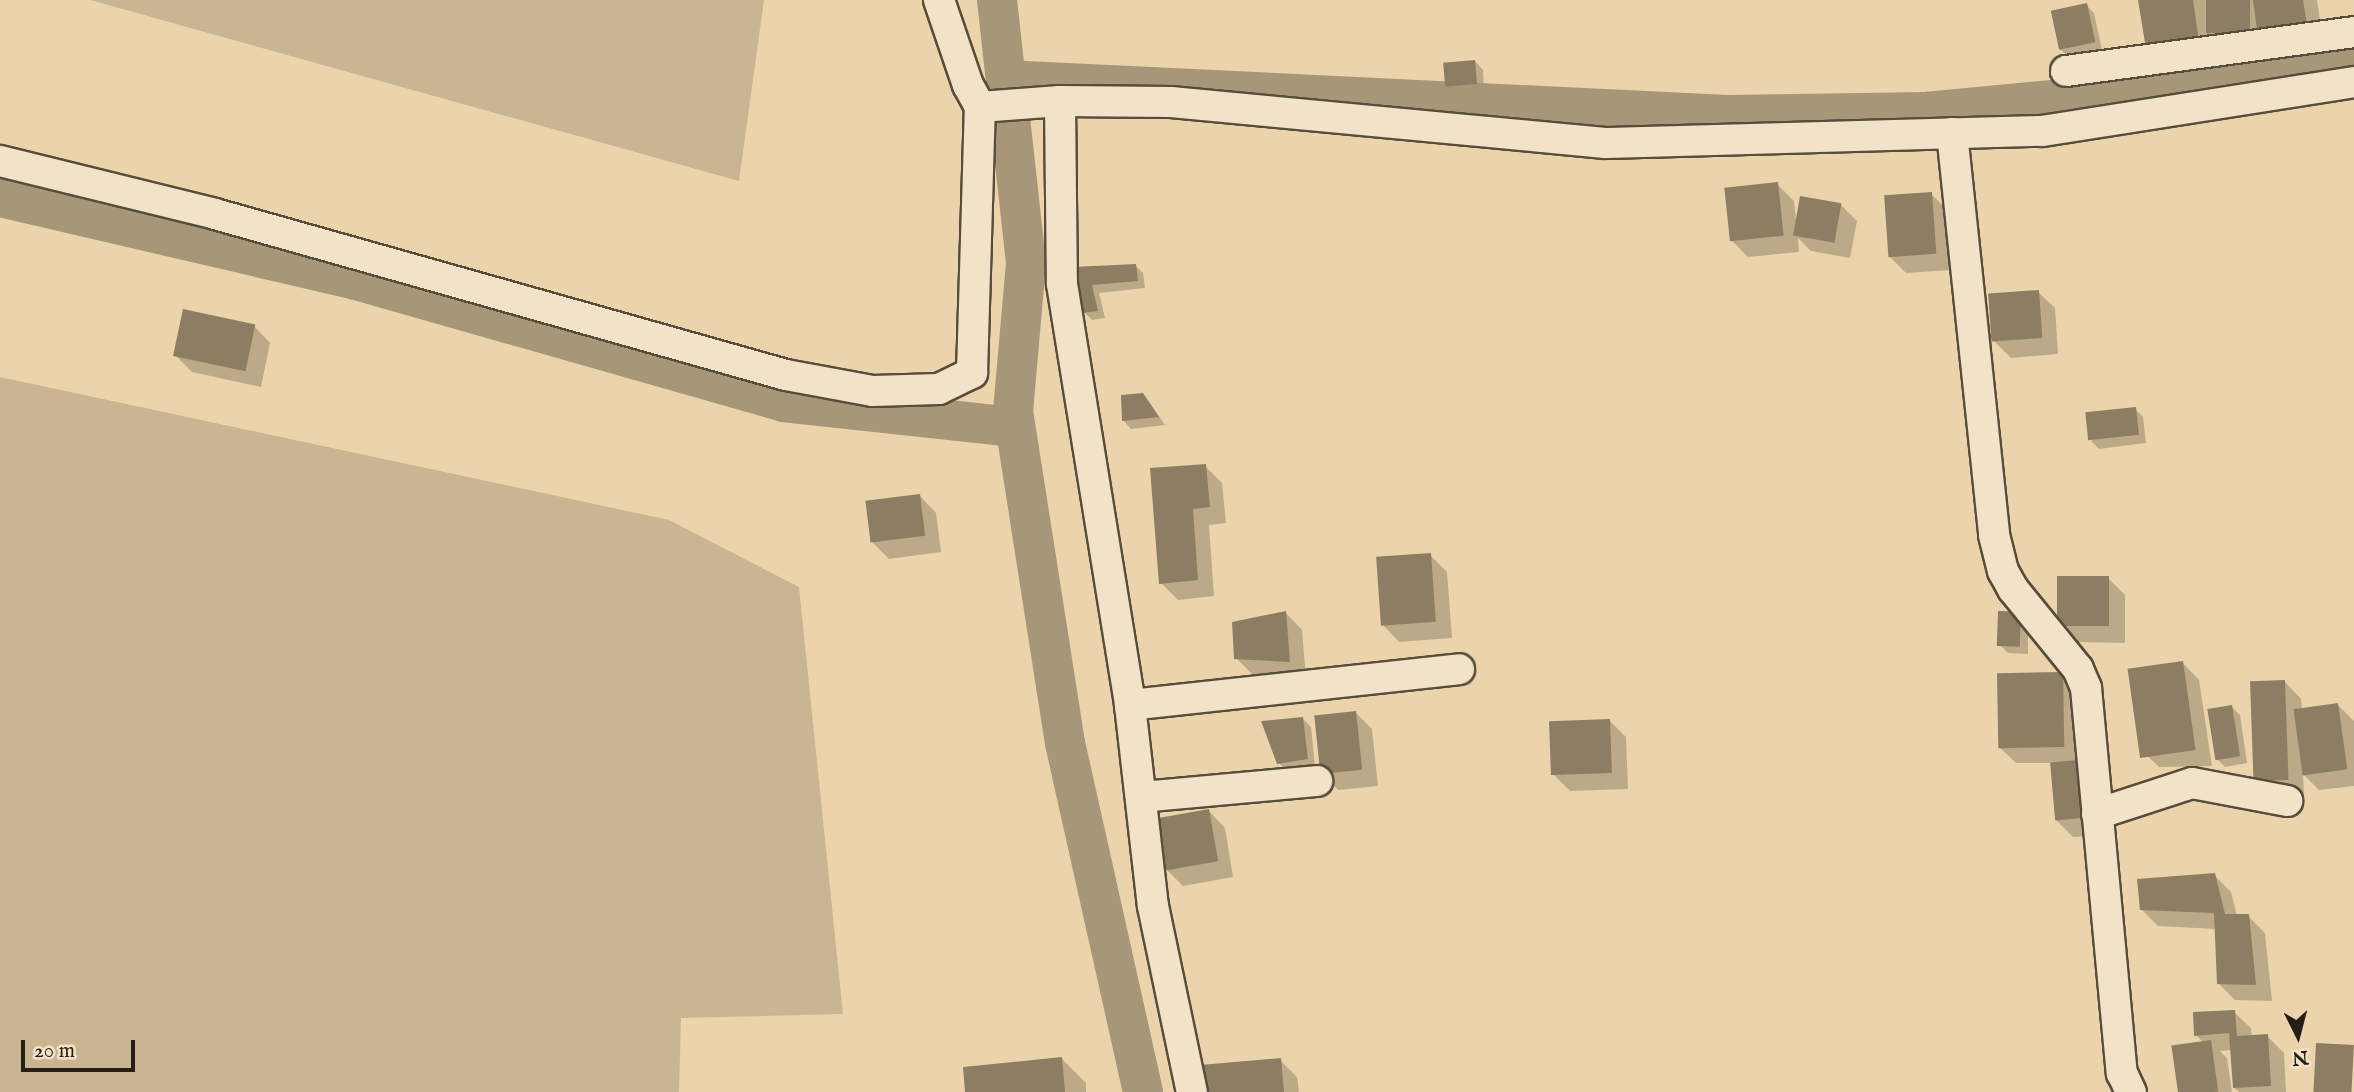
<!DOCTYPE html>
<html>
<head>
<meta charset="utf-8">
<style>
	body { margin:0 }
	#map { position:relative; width:2354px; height:1092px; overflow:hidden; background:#ebd4ab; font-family:"IM FELL English",serif }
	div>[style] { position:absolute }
	.green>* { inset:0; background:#cab592 }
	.shadow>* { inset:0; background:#0003 }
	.canal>* { height:40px; margin:-20px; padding:0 20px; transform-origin:20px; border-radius:20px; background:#a89678 }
	.building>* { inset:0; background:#8d7d63; transform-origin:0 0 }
	.roads { filter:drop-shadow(2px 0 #584c3b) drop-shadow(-2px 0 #584c3b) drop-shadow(0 2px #584c3b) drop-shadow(0 -2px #584c3b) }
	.street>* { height:30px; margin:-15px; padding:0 15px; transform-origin:15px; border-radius:15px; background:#f2e3c8 }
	span { translate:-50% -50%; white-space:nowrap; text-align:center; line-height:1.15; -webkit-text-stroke:7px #f2e3c8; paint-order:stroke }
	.north { position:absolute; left:2263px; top:1001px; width:70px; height:70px; -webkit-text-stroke:5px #f2e3c8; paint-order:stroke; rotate:174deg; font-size:19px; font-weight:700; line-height:28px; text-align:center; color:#271e16 }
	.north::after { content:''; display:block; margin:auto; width:24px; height:32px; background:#271e16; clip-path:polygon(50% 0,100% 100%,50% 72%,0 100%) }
	.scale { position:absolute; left:21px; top:1040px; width:114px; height:32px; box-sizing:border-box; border:4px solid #271e16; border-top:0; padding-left:9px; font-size:21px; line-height:24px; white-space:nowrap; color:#271e16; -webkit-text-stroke:5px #f2e3c8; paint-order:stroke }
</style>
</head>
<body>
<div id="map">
	<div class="green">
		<div style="clip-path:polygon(90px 0,764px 0,739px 181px)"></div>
		<div style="clip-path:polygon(0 377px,669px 520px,799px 587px,843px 1014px,681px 1018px,679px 1092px,0 1092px)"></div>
	</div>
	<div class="shadow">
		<div style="clip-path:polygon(2140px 0,2317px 0,2325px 53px,2278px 59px,2265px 46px,2227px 49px,2211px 33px,2215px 57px)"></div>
		<div style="clip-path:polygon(2086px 5px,2094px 13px,2102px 50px,2069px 57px,2060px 49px)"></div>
		<div style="clip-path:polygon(1475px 61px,1483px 70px,1484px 92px,1455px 94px,1447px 86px)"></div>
		<div style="clip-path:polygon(1777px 184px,1794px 201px,1796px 220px,1840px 204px,1857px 221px,1850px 258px,1811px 251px,1798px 238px,1799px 252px,1748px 257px,1731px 240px)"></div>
		<div style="clip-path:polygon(1931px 194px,1948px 210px,1952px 270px,1906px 273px,1889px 256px)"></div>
		<div style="clip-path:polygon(1135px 265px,1143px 273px,1145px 288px,1099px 293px,1105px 318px,1092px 320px,1084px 312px,1075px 269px)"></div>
		<div style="clip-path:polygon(2038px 292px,2055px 308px,2058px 354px,2011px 358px,1994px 341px)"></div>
		<div style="clip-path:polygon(254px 326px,270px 343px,261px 387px,192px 372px,175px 355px)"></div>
		<div style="clip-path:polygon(1142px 395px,1150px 403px,1165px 425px,1131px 429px,1123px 420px)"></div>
		<div style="clip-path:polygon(2135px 409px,2143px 417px,2146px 443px,2099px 449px,2091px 441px)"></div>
		<div style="clip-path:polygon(1205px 466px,1222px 483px,1226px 523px,1209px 525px,1214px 596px,1178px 600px,1161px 583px)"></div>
		<div style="clip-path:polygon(920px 496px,936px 513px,941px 552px,889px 559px,872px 542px)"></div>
		<div style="clip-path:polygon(1430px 555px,1447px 572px,1452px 638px,1399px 642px,1383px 625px)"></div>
		<div style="clip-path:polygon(2108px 578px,2125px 595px,2125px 643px,2075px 642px,2058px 626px)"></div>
		<div style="clip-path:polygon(1286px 613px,1302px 630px,1306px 678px,1253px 675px,1236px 658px)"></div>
		<div style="clip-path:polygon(2020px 614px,2028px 622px,2028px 654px,2008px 653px,2000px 645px)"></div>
		<div style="clip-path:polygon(2183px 663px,2199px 680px,2212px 766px,2159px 767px,2142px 751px)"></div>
		<div style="clip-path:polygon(2062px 674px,2079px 691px,2101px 835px,2073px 837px,2056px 820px,2052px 763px,2016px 763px,1999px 747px)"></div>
		<div style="clip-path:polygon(2285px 682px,2301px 699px,2302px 710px,2338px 705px,2354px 721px,2354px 786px,2319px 790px,2303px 774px,2304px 796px,2272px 797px,2255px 780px)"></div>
		<div style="clip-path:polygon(2232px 707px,2240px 715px,2247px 763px,2225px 767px,2217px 759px)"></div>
		<div style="clip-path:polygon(1356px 713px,1372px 729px,1378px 786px,1338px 790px,1322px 773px)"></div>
		<div style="clip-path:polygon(1303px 719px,1311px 727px,1315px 767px,1287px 772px,1279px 763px)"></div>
		<div style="clip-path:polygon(1609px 720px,1626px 737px,1628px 789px,1570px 791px,1553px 774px)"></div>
		<div style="clip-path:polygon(1209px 811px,1225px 828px,1233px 877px,1183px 886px,1166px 869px)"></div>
		<div style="clip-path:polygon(2214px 875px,2231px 892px,2237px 916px,2248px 916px,2265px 933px,2272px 1001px,2235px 1000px,2218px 983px,2216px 929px,2158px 926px,2141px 909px)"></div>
		<div style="clip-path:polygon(2234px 1012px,2251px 1028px,2252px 1037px,2267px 1036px,2284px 1053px,2286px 1092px,2239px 1092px,2234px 1088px,2232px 1050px,2220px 1051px,2227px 1058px,2232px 1092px,2179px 1092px,2203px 1042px,2196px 1035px)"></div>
		<div style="clip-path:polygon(1061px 1058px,1086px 1083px,1086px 1092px,967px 1092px)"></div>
		<div style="clip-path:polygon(1280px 1060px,1297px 1077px,1299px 1092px,1211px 1092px)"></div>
	</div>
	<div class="canal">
		<div style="left:997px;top:0;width:265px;rotate:83.7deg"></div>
		<div style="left:1026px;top:263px;width:149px;rotate:95deg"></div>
		<div style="left:1013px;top:411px;width:336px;rotate:81.1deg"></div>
		<div style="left:1065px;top:743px;width:358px;rotate:77.4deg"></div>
		<div style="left:1007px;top:80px;width:721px;rotate:2.78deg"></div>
		<div style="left:1727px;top:115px;width:199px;rotate:-0.9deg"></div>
		<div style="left:1926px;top:112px;width:157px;rotate:-5.5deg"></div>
		<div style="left:2082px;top:97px;width:90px;rotate:-12.2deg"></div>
		<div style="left:2170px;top:78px;width:185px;rotate:-7.1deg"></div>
		<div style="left:0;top:197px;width:366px;rotate:13.1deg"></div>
		<div style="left:356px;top:280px;width:444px;rotate:15.9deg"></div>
		<div style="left:783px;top:402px;width:233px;rotate:6.2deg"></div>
	</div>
	<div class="building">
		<div style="clip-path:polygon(2138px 0,2193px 0,2199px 41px,2146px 49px)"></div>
		<div style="left:2206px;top:0;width:44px;height:33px"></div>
		<div style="clip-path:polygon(2253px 0,2303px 0,2309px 37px,2259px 43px)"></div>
		<div style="left:2087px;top:3px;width:40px;height:37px;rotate:78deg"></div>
		<div style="left:1475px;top:60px;width:24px;height:32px;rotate:85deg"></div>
		<div style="left:1778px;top:182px;width:54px;height:54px;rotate:84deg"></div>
		<div style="left:1932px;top:192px;width:62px;height:48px;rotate:86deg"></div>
		<div style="left:1800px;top:196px;width:42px;height:40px;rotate:10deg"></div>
		<div style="clip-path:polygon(1136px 264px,1138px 281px,1092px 285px,1098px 311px,1082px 313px,1072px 267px)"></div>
		<div style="left:2039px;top:290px;width:48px;height:51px;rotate:86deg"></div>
		<div style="left:183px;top:309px;width:74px;height:48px;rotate:12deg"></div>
		<div style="clip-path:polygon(1143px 393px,1159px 417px,1122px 421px,1121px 395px)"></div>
		<div style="left:2136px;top:407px;width:28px;height:51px;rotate:84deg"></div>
		<div style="clip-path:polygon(1206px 464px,1210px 507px,1193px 509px,1198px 580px,1159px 584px,1150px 468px)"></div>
		<div style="left:920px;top:494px;width:42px;height:55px;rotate:83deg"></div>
		<div style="left:1431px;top:553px;width:69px;height:55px;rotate:86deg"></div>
		<div style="left:2057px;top:576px;width:52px;height:50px"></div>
		<div style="clip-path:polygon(1286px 611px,1290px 662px,1234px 659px,1232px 622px)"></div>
		<div style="left:1998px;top:611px;width:23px;height:35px;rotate:2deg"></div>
		<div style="left:2183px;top:661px;width:90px;height:56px;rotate:82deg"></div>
		<div style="left:2063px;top:672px;width:75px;height:66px;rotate:89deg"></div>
		<div style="left:2285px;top:680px;width:100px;height:35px;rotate:88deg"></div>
		<div style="left:2338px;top:703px;width:67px;height:45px;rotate:82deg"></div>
		<div style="left:2232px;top:705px;width:52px;height:25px;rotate:81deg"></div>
		<div style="left:1356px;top:711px;width:59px;height:42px;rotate:84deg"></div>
		<div style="clip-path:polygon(1303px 717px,1308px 759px,1277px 764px,1261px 721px)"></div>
		<div style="left:1610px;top:719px;width:54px;height:61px;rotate:88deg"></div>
		<div style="left:2080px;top:760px;width:58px;height:30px;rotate:85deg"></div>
		<div style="left:1209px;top:809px;width:53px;height:54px;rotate:80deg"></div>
		<div style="clip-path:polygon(2215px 873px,2225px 914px,2249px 914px,2256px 985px,2217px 984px,2214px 913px,2140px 910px,2137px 879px)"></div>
		<div style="clip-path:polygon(2235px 1010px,2237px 1036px,2268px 1034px,2271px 1086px,2233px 1088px,2229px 1033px,2194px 1036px,2193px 1012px)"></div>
		<div style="left:2211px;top:1040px;width:52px;height:40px;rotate:82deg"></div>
		<div style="left:2316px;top:1043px;width:38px;height:49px;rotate:3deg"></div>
		<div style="clip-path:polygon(1062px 1057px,1065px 1092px,965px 1092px,963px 1067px)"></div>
		<div style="clip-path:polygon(1281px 1058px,1284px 1092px,1209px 1092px,1200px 1065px)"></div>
	</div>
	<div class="roads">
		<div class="street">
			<div style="left:939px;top:0;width:90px;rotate:71.2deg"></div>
			<div style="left:968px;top:85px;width:25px;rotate:61deg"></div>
			<div style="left:2066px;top:71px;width:291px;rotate:-7.7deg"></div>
			<div style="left:1060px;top:101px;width:183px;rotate:89.4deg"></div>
			<div style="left:1062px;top:284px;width:426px;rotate:80.8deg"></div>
			<div style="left:1130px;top:705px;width:202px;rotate:83.5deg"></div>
			<div style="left:1153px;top:906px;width:190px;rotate:78.2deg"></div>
			<div style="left:1952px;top:133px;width:404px;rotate:84deg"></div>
			<div style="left:1994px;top:535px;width:37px;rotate:76deg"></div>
			<div style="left:2003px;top:571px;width:21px;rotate:61deg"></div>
			<div style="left:2013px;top:589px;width:103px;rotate:50.9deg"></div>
			<div style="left:2078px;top:669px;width:21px;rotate:67deg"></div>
			<div style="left:2086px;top:688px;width:387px;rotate:84.7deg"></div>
			<div style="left:2122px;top:1073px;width:21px;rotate:65deg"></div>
			<div style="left:0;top:161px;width:221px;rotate:13.8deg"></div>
			<div style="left:215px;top:214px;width:593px;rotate:15.75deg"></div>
			<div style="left:786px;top:375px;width:88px;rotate:10.4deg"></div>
			<div style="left:873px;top:391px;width:66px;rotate:-1.7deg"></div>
			<div style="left:939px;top:389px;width:37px;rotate:-26deg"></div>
			<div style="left:972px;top:373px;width:266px;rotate:-88.3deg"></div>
			<div style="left:980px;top:107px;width:80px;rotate:-4.3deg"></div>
			<div style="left:1060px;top:101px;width:111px;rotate:0.5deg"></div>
			<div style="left:1171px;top:102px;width:436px;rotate:5.4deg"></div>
			<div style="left:1605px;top:143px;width:437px;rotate:-1.6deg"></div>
			<div style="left:2042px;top:131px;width:316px;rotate:-8.9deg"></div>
			<div style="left:1130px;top:705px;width:331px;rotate:-6.2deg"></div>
			<div style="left:1141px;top:797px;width:177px;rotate:-5.2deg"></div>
			<div style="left:2097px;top:814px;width:100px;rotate:-18.1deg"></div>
			<div style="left:2192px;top:783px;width:97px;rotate:10.7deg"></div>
		</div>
	</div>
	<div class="north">N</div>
	<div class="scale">20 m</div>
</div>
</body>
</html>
